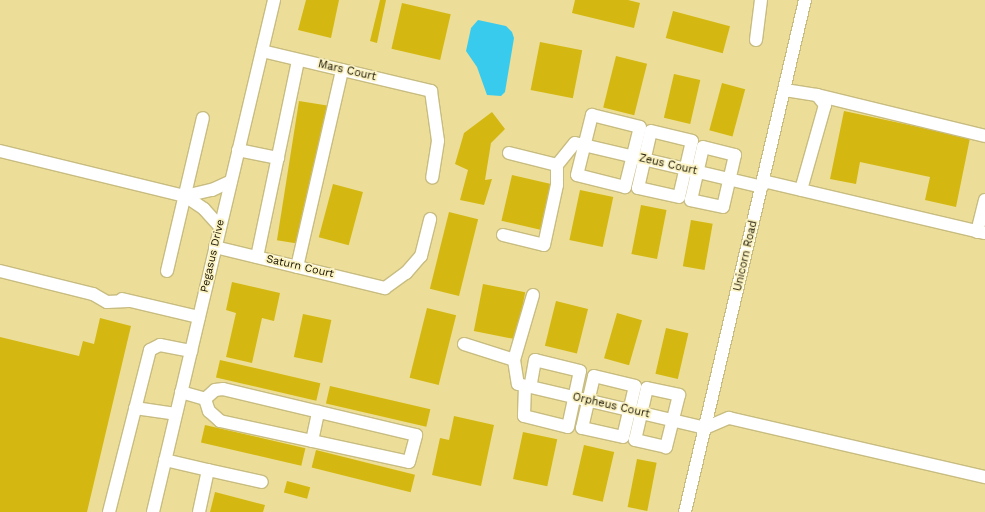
<!DOCTYPE html>
<html>
<head>
<meta charset="utf-8">
<style>
	body { margin:0 }
	#map { position:relative; width:985px; height:512px; overflow:hidden; background:#f2e6a8; font-family:"Work Sans",sans-serif }
	div>[style] { position:absolute }
	.built>* { inset:0; background:#ecde98; transform-origin:0 0 }
	.water>* { inset:0; background:#39cbee }
	.building>* { inset:0; background:#d4b811; transform-origin:0 0 }
	.roads { filter:drop-shadow(1px 0 #c8bc80) drop-shadow(-1px 0 #c8bc80) drop-shadow(0 1px #c8bc80) drop-shadow(0 -1px #c8bc80) }
	.minor>* { height:12px; margin:-6px; padding:0 6px; transform-origin:6px; border-radius:6px; background:#fff }
	span { translate:-50% -50%; white-space:nowrap; text-align:center; line-height:1.15; -webkit-text-stroke:3.5px #fcf3c2; paint-order:stroke }
	.street-label { font-size:11px; color:#161100 }
</style>
</head>
<body>
<div id="map">
	<div class="built">
		<div style="left:0;top:0;width:985px;height:512px"></div>
	</div>
	<div class="water">
		<div style="clip-path:polygon(478px 20px,506px 26px,512px 32px,514px 38px,505px 92px,501px 96px,487px 95px,477px 67px,466px 51px,471px 28px)"></div>
	</div>
	<div class="building">
		<div style="clip-path:polygon(306px 0,339px 0,331px 38px,298px 30px)"></div>
		<div style="clip-path:polygon(380px 0,386px 0,377px 43px,370px 41px)"></div>
		<div style="clip-path:polygon(575px 0,628px 0,640px 3px,634px 28px,572px 13px)"></div>
		<div style="left:402px;top:3px;width:50px;height:47px;rotate:13deg"></div>
		<div style="left:673px;top:11px;width:59px;height:28px;rotate:15deg"></div>
		<div style="left:540px;top:42px;width:43px;height:49px;rotate:11deg"></div>
		<div style="left:616px;top:56px;width:32px;height:53px;rotate:14deg"></div>
		<div style="left:674px;top:74px;width:27px;height:45px;rotate:13deg"></div>
		<div style="left:722px;top:83px;width:24px;height:49px;rotate:15deg"></div>
		<div style="left:299px;top:101px;width:30px;height:141px;rotate:9deg"></div>
		<div style="clip-path:polygon(844px 111px,970px 138px,956px 207px,925px 200px,930px 177px,860px 162px,856px 184px,830px 179px)"></div>
		<div style="clip-path:polygon(492px 112px,505px 129px,491px 143px,485px 180px,492px 179px,484px 205px,460px 200px,468px 170px,455px 164px,464px 133px)"></div>
		<div style="left:512px;top:175px;width:40px;height:47px;rotate:13deg"></div>
		<div style="left:333px;top:184px;width:31px;height:55px;rotate:15deg"></div>
		<div style="left:580px;top:190px;width:34px;height:51px;rotate:12deg"></div>
		<div style="left:641px;top:205px;width:26px;height:50px;rotate:11deg"></div>
		<div style="left:449px;top:212px;width:30px;height:79px;rotate:14deg"></div>
		<div style="left:691px;top:220px;width:22px;height:47px;rotate:10deg"></div>
		<div style="clip-path:polygon(232px 282px,280px 293px,274px 321px,262px 318px,252px 363px,226px 357px,236px 313px,226px 310px)"></div>
		<div style="left:483px;top:284px;width:43px;height:48px;rotate:11deg"></div>
		<div style="left:556px;top:301px;width:33px;height:46px;rotate:14deg"></div>
		<div style="left:427px;top:308px;width:30px;height:72px;rotate:14deg"></div>
		<div style="left:617px;top:313px;width:26px;height:47px;rotate:16deg"></div>
		<div style="left:303px;top:314px;width:29px;height:44px;rotate:12deg"></div>
		<div style="clip-path:polygon(100px 318px,131px 326px,87px 512px,0 512px,0 337px,79px 356px,83px 341px,94px 344px)"></div>
		<div style="left:666px;top:328px;width:23px;height:47px;rotate:13deg"></div>
		<div style="left:220px;top:360px;width:103px;height:18px;rotate:13deg"></div>
		<div style="left:330px;top:386px;width:103px;height:18px;rotate:13deg"></div>
		<div style="clip-path:polygon(454px 416px,494px 425px,481px 486px,432px 475px,440px 438px,449px 440px)"></div>
		<div style="left:205px;top:425px;width:103px;height:18px;rotate:13deg"></div>
		<div style="left:523px;top:432px;width:35px;height:48px;rotate:12deg"></div>
		<div style="left:584px;top:445px;width:31px;height:51px;rotate:13deg"></div>
		<div style="left:316px;top:450px;width:102px;height:18px;rotate:14deg"></div>
		<div style="left:637px;top:459px;width:20px;height:49px;rotate:11deg"></div>
		<div style="left:287px;top:481px;width:24px;height:12px;rotate:15deg"></div>
		<div style="clip-path:polygon(215px 492px,265px 505px,263px 512px,210px 512px)"></div>
	</div>
	<div class="roads">
		<div class="minor">
			<div style="left:756px;top:40px;width:40px;rotate:-82.9deg"></div>
			<div style="left:262px;top:51px;width:174px;rotate:13.3deg"></div>
			<div style="left:431px;top:91px;width:50px;rotate:82deg"></div>
			<div style="left:438px;top:141px;width:37px;rotate:99deg"></div>
			<div style="left:785px;top:90px;width:32px;rotate:9deg"></div>
			<div style="left:817px;top:95px;width:13px;rotate:51deg"></div>
			<div style="left:825px;top:105px;width:88px;rotate:105.8deg"></div>
			<div style="left:817px;top:95px;width:173px;rotate:13.7deg"></div>
			<div style="left:592px;top:115px;width:49px;rotate:14deg"></div>
			<div style="left:640px;top:127px;width:62px;rotate:104deg"></div>
			<div style="left:625px;top:187px;width:49px;rotate:-166deg"></div>
			<div style="left:577px;top:175px;width:62px;rotate:-76deg"></div>
			<div style="left:651px;top:131px;width:42px;rotate:13.7deg"></div>
			<div style="left:692px;top:141px;width:57px;rotate:103.1deg"></div>
			<div style="left:679px;top:197px;width:42px;rotate:-167.6deg"></div>
			<div style="left:638px;top:188px;width:58px;rotate:-77.2deg"></div>
			<div style="left:703px;top:147px;width:33px;rotate:14deg"></div>
			<div style="left:735px;top:155px;width:53px;rotate:103deg"></div>
			<div style="left:723px;top:207px;width:33px;rotate:-168deg"></div>
			<div style="left:691px;top:200px;width:54px;rotate:-77.2deg"></div>
			<div style="left:238px;top:150px;width:41px;rotate:11.3deg"></div>
			<div style="left:0;top:151px;width:190px;rotate:13.7deg"></div>
			<div style="left:185px;top:196px;width:23px;rotate:34deg"></div>
			<div style="left:204px;top:209px;width:24px;rotate:48deg"></div>
			<div style="left:509px;top:153px;width:49px;rotate:14deg"></div>
			<div style="left:557px;top:165px;width:28px;rotate:-51deg"></div>
			<div style="left:575px;top:143px;width:192px;rotate:13.2deg"></div>
			<div style="left:763px;top:181px;width:228px;rotate:13.2deg"></div>
			<div style="left:185px;top:196px;width:28px;rotate:-13deg"></div>
			<div style="left:212px;top:190px;width:21px;rotate:-25deg"></div>
			<div style="left:977px;top:232px;width:33px;rotate:-76deg"></div>
			<div style="left:503px;top:235px;width:42px;rotate:13.7deg"></div>
			<div style="left:544px;top:245px;width:61px;rotate:-77.8deg"></div>
			<div style="left:557px;top:185px;width:20px;rotate:-90deg"></div>
			<div style="left:215px;top:247px;width:175px;rotate:13.6deg"></div>
			<div style="left:385px;top:288px;width:26px;rotate:-36deg"></div>
			<div style="left:406px;top:273px;width:23px;rotate:-49deg"></div>
			<div style="left:421px;top:256px;width:38px;rotate:-76deg"></div>
			<div style="left:257px;top:257px;width:201px;rotate:-78.2deg"></div>
			<div style="left:297px;top:267px;width:202px;rotate:-77.1deg"></div>
			<div style="left:0;top:271px;width:96px;rotate:13.9deg"></div>
			<div style="left:93px;top:294px;width:16px;rotate:30deg"></div>
			<div style="left:107px;top:302px;width:21px;rotate:-3deg"></div>
			<div style="left:167px;top:271px;width:157px;rotate:-76.8deg"></div>
			<div style="left:533px;top:295px;width:68px;rotate:106.3deg"></div>
			<div style="left:514px;top:360px;width:24px;rotate:81deg"></div>
			<div style="left:518px;top:384px;width:192px;rotate:13.2deg"></div>
			<div style="left:705px;top:428px;width:26px;rotate:-23deg"></div>
			<div style="left:729px;top:418px;width:263px;rotate:13deg"></div>
			<div style="left:122px;top:299px;width:79px;rotate:13.2deg"></div>
			<div style="left:464px;top:344px;width:52px;rotate:17.7deg"></div>
			<div style="left:594px;top:376px;width:42px;rotate:13.7deg"></div>
			<div style="left:635px;top:386px;width:52px;rotate:103.2deg"></div>
			<div style="left:623px;top:437px;width:42px;rotate:-167.6deg"></div>
			<div style="left:582px;top:428px;width:53px;rotate:-77deg"></div>
			<div style="left:525px;top:386px;width:30px;rotate:92deg"></div>
			<div style="left:524px;top:416px;width:45px;rotate:14deg"></div>
			<div style="left:568px;top:427px;width:57px;rotate:-77.9deg"></div>
			<div style="left:580px;top:371px;width:46px;rotate:-166.3deg"></div>
			<div style="left:535px;top:360px;width:27px;rotate:100deg"></div>
			<div style="left:647px;top:388px;width:33px;rotate:12deg"></div>
			<div style="left:679px;top:395px;width:54px;rotate:104deg"></div>
			<div style="left:666px;top:447px;width:32px;rotate:-167deg"></div>
			<div style="left:635px;top:440px;width:53px;rotate:-77deg"></div>
			<div style="left:181px;top:392px;width:25px;rotate:16deg"></div>
			<div style="left:205px;top:399px;width:13px;rotate:72deg"></div>
			<div style="left:209px;top:411px;width:15px;rotate:42deg"></div>
			<div style="left:220px;top:421px;width:193px;rotate:12.2deg"></div>
			<div style="left:409px;top:462px;width:28px;rotate:-75deg"></div>
			<div style="left:416px;top:435px;width:198px;rotate:-166.6deg"></div>
			<div style="left:223px;top:389px;width:8px;rotate:173deg"></div>
			<div style="left:215px;top:390px;width:13px;rotate:138deg"></div>
			<div style="left:135px;top:408px;width:41px;rotate:8.3deg"></div>
			<div style="left:312px;top:441px;width:30px;rotate:-78deg"></div>
			<div style="left:165px;top:460px;width:44px;rotate:13.1deg"></div>
			<div style="left:208px;top:470px;width:43px;rotate:102.1deg"></div>
			<div style="left:208px;top:470px;width:55px;rotate:12.5deg"></div>
			<div style="left:109px;top:512px;width:167px;rotate:-75.8deg"></div>
			<div style="left:150px;top:350px;width:11px;rotate:-27deg"></div>
			<div style="left:160px;top:345px;width:32px;rotate:11deg"></div>
			<div style="left:153px;top:512px;width:526px;rotate:-76.7deg"></div>
			<div style="left:685px;top:512px;width:526px;rotate:-76.81deg"></div>
		</div>
	</div>
	<div class="street-label">
		<span style="left:347px;top:71px;rotate:13deg">Mars Court</span>
		<span style="left:668px;top:165px;rotate:13deg">Zeus Court</span>
		<span style="left:213px;top:256px;rotate:-77deg">Pegasus Drive</span>
		<span style="left:746px;top:256px;rotate:-77deg">Unicorn Road</span>
		<span style="left:300px;top:267px;rotate:13deg">Saturn Court</span>
		<span style="left:611px;top:406px;rotate:13deg">Orpheus Court</span>
	</div>
</div>
</body>
</html>
